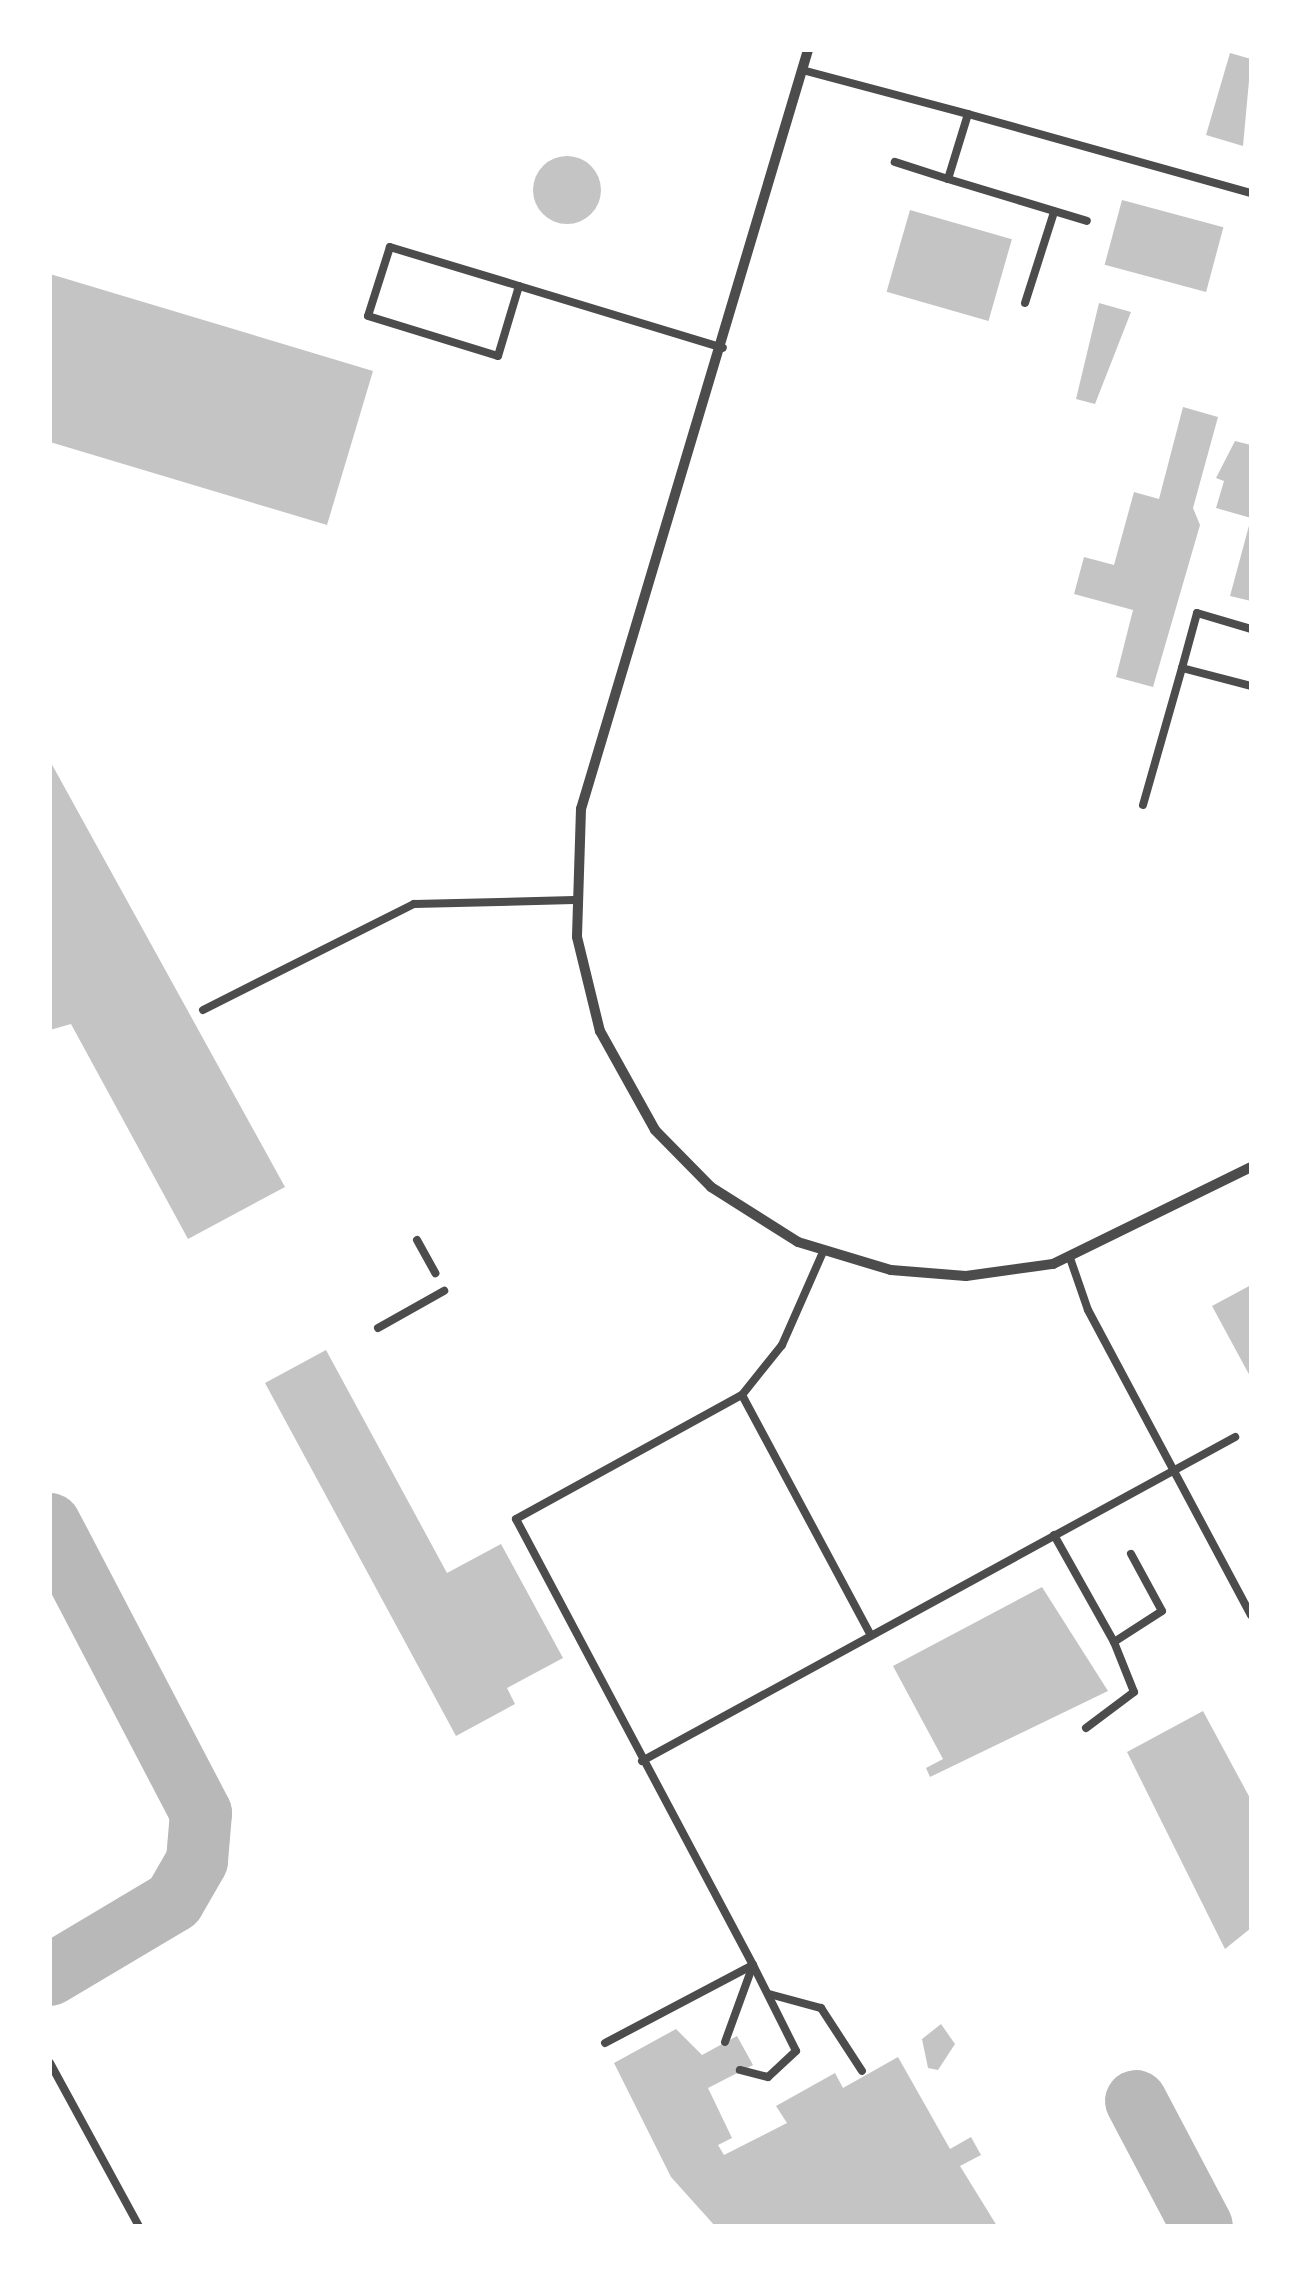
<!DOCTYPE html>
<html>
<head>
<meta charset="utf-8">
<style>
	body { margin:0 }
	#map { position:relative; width:1301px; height:2276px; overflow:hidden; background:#fff; font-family:"DM Sans",sans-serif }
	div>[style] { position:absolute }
	.taxiway>* { height:62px; margin:-31px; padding:0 31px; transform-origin:31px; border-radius:31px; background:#b8b8b8 }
	.building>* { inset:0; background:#c4c4c4; transform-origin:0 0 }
	.round { border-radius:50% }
	.service>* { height:8px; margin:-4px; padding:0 4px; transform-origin:4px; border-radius:4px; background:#4c4c4c }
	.minor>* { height:10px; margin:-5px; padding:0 5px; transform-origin:5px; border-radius:5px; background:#4c4c4c }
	span { translate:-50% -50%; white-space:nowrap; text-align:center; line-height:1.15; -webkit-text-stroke:8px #fff; paint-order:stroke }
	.frame { position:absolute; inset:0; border:52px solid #fff; pointer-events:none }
</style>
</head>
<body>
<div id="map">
	<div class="taxiway">
		<div style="left:50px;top:1524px;width:326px;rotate:62.4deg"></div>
		<div style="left:201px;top:1813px;width:48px;rotate:94.8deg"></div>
		<div style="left:197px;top:1861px;width:46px;rotate:119.9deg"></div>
		<div style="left:174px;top:1901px;width:144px;rotate:149.2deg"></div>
		<div style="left:1136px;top:2101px;width:141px;rotate:62.2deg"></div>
	</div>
	<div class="building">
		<div style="clip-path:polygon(1230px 53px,1251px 59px,1243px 146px,1206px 135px)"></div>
		<div class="round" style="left:533px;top:156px;width:68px;height:68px"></div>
		<div style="left:1122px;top:200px;width:105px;height:67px;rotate:15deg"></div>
		<div style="left:910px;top:210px;width:106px;height:85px;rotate:16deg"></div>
		<div style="clip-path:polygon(50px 274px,373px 371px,327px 525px,50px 442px)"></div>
		<div style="clip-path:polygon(1099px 303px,1131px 312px,1095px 404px,1076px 399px)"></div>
		<div style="clip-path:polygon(1183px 407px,1218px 417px,1193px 508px,1200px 525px,1153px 687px,1116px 677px,1133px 610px,1074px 594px,1084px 557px,1114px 565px,1134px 492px,1159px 499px)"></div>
		<div style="clip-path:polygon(1235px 441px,1251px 445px,1251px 518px,1216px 508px,1224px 481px,1216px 478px)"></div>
		<div style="clip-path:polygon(1250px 522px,1251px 522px,1251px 601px,1230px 596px)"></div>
		<div style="clip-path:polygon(50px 761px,285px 1187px,188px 1239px,71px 1024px,50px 1030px)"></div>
		<div style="clip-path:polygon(1251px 1285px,1251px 1378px,1212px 1306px)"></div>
		<div style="clip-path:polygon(326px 1350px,447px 1573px,501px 1544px,563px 1658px,507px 1688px,515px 1704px,456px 1736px,265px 1383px)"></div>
		<div style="clip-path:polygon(1042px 1587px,1108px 1691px,930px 1777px,926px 1768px,943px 1759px,893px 1666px)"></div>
		<div style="clip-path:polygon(1203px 1711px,1251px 1800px,1251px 1928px,1225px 1949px,1127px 1752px)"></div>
		<div style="clip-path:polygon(941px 2024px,955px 2044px,938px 2070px,928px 2068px,922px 2039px)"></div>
		<div style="clip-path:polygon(676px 2029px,702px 2055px,737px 2036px,753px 2065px,708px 2088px,732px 2138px,718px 2145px,724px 2155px,787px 2123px,776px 2106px,835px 2073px,843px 2088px,898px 2057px,950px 2149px,971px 2137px,981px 2155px,960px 2166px,997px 2226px,715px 2226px,671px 2177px,614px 2063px)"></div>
	</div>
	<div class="service">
		<div style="left:806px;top:71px;width:168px;rotate:14.9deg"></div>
		<div style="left:968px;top:114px;width:68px;rotate:107.1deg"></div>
		<div style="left:948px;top:179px;width:56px;rotate:-162.2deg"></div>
		<div style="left:968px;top:114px;width:294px;rotate:15.6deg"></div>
		<div style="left:948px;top:179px;width:145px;rotate:16.8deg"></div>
		<div style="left:519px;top:286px;width:135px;rotate:-163.2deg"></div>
		<div style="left:390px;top:247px;width:72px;rotate:107.7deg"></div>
		<div style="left:368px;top:316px;width:136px;rotate:17.1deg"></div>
		<div style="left:498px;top:356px;width:73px;rotate:-73.3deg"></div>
		<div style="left:519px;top:286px;width:213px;rotate:16.9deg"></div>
		<div style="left:1025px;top:303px;width:96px;rotate:-72.3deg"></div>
		<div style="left:1182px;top:668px;width:57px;rotate:-74.7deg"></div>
		<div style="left:1197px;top:613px;width:56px;rotate:16.5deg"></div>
		<div style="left:1143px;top:805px;width:142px;rotate:-74.1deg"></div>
		<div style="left:1182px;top:668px;width:71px;rotate:14.6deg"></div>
		<div style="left:203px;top:1010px;width:236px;rotate:-26.7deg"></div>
		<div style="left:414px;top:904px;width:160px;rotate:-1.4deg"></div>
		<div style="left:417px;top:1240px;width:38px;rotate:61deg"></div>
		<div style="left:823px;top:1252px;width:102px;rotate:113.8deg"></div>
		<div style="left:782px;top:1345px;width:64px;rotate:128.7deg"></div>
		<div style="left:742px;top:1395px;width:273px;rotate:61.8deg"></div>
		<div style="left:1070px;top:1258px;width:55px;rotate:70.9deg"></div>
		<div style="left:1088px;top:1310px;width:346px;rotate:61.9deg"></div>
		<div style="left:378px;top:1328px;width:76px;rotate:-29.3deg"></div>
		<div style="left:1054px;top:1535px;width:123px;rotate:60.7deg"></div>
		<div style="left:1114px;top:1642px;width:57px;rotate:-32.9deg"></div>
		<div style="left:1162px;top:1611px;width:65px;rotate:-118.5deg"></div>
		<div style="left:1086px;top:1728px;width:60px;rotate:-36.9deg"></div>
		<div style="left:1134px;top:1692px;width:54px;rotate:-111.8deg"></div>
		<div style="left:642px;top:1761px;width:676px;rotate:-28.65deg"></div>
		<div style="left:769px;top:1994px;width:54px;rotate:15.1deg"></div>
		<div style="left:821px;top:2008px;width:75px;rotate:56.9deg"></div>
		<div style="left:725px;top:2042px;width:82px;rotate:-70deg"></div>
		<div style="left:753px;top:1965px;width:96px;rotate:63.4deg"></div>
		<div style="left:796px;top:2051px;width:38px;rotate:137deg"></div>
		<div style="left:768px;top:2077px;width:29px;rotate:-166deg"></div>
		<div style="left:605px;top:2043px;width:167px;rotate:-27.8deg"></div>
		<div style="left:753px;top:1965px;width:505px;rotate:-117.99deg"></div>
		<div style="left:516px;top:1519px;width:258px;rotate:-28.8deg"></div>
		<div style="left:50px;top:2063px;width:186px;rotate:61.4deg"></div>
	</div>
	<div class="minor">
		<div style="left:808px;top:50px;width:792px;rotate:106.65deg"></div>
		<div style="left:581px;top:809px;width:128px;rotate:91.8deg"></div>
		<div style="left:577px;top:937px;width:97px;rotate:76.3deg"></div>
		<div style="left:600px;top:1031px;width:113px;rotate:60.9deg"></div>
		<div style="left:655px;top:1130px;width:80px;rotate:45.5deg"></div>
		<div style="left:711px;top:1187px;width:103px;rotate:32.3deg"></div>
		<div style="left:798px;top:1242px;width:97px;rotate:16.8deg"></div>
		<div style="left:891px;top:1270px;width:75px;rotate:4.6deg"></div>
		<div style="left:966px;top:1276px;width:88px;rotate:-7.9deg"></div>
		<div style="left:1053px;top:1264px;width:220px;rotate:-26.1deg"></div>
	</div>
	<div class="frame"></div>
</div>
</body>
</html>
